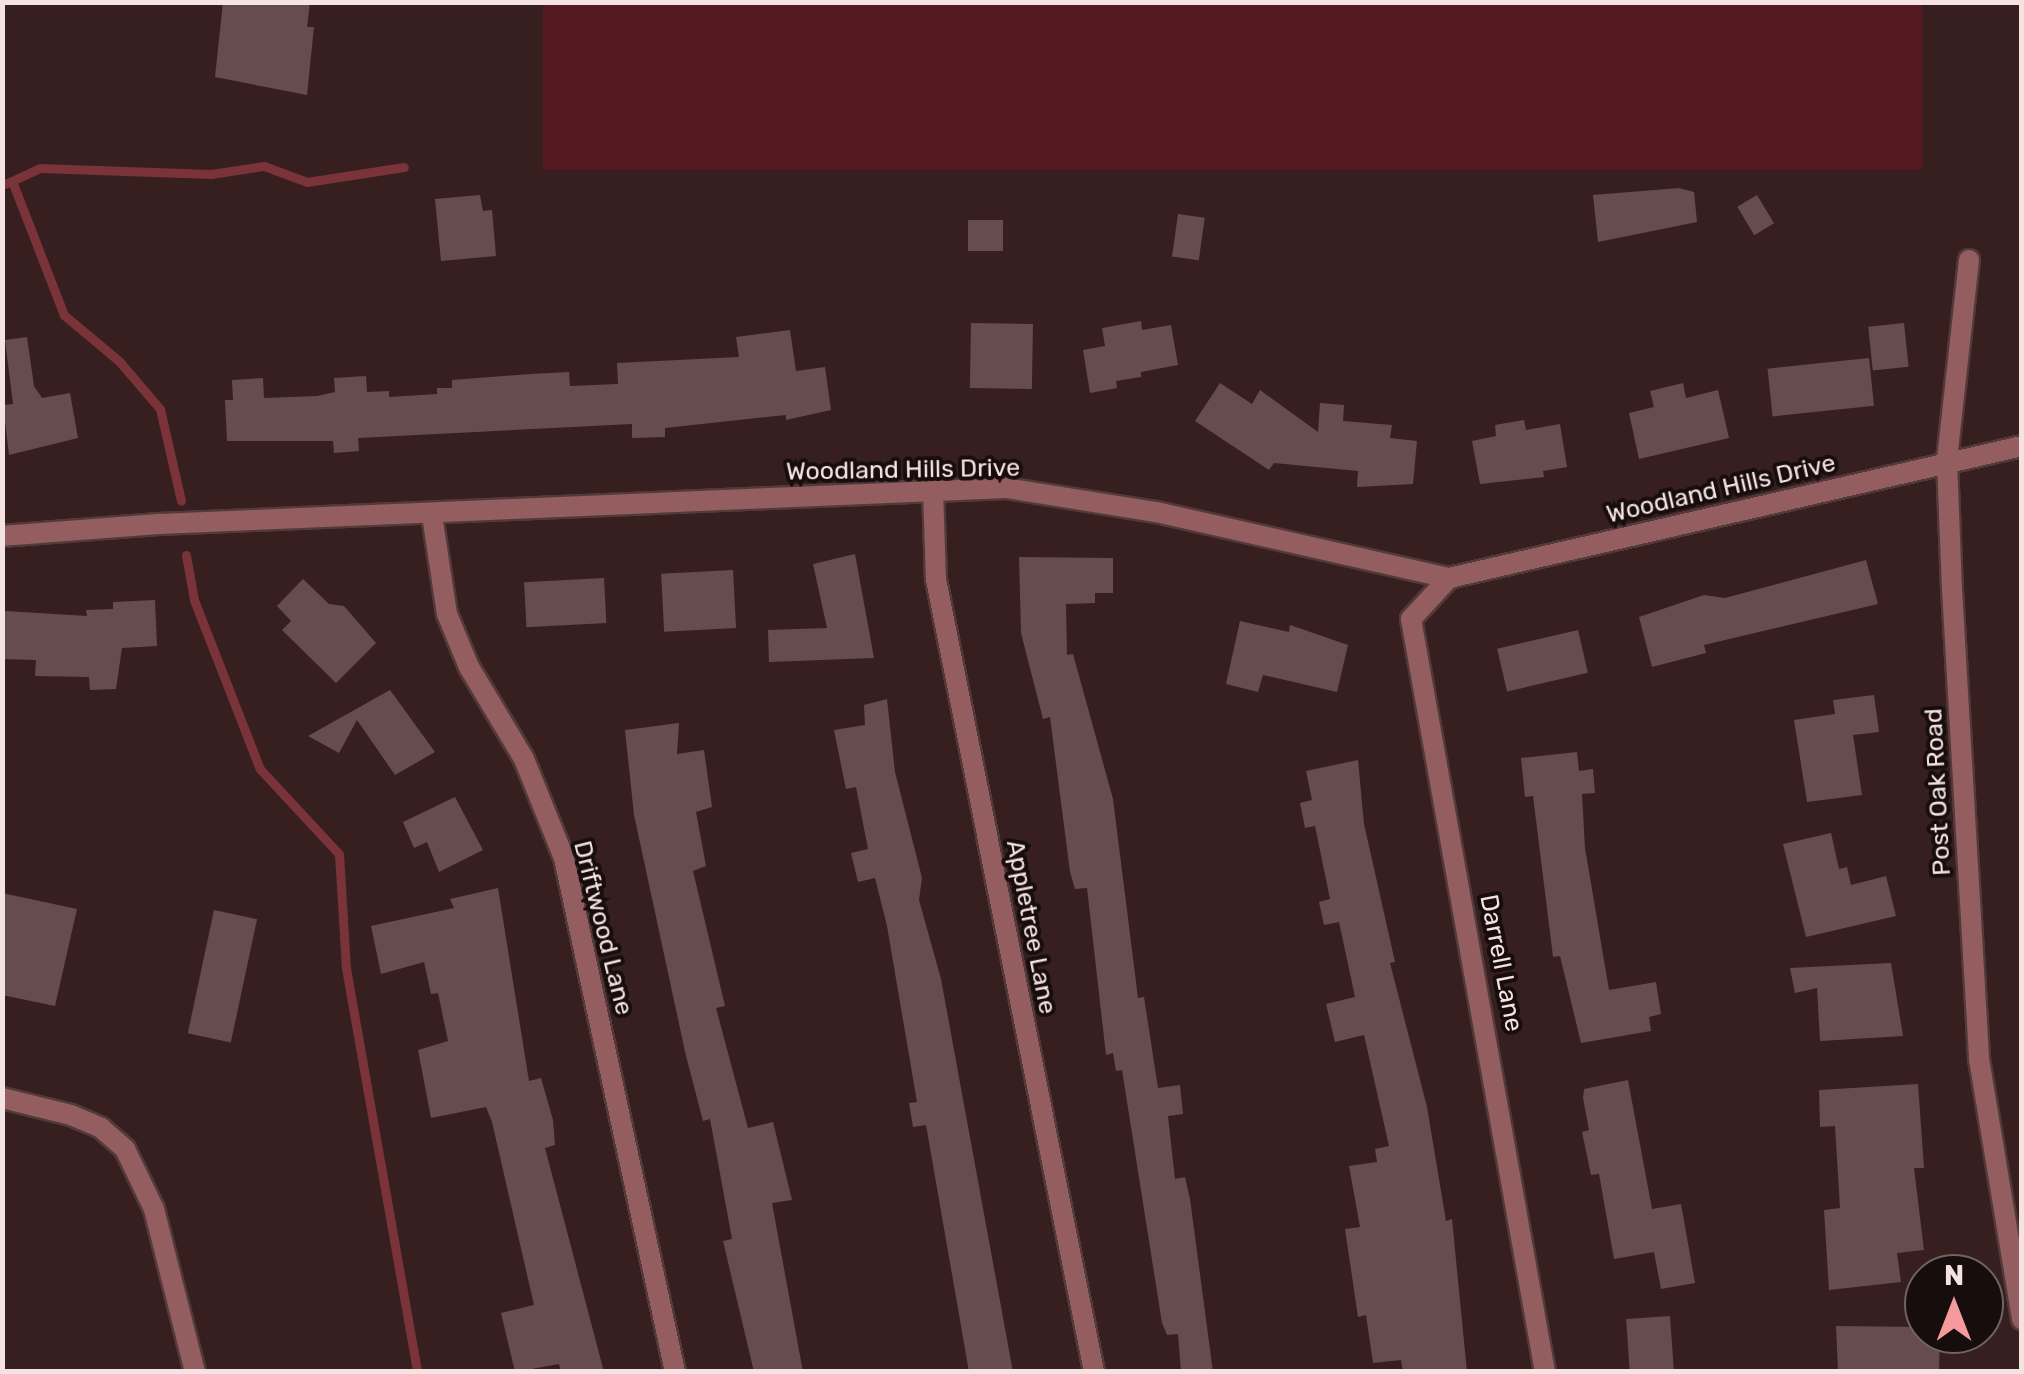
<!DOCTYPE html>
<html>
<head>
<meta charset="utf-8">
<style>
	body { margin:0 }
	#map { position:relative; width:2024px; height:1374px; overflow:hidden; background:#371f20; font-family:Rubik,sans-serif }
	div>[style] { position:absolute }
	.green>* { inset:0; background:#571921; transform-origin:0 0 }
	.stream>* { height:9px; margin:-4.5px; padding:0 4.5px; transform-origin:4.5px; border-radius:4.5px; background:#7a3339 }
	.building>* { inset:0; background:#674c4d; transform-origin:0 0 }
	.roads { filter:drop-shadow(2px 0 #523a3b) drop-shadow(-2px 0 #523a3b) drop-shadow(0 2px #523a3b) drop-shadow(0 -2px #523a3b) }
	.street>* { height:20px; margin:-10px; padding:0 10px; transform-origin:10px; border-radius:10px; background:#945e60 }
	span { translate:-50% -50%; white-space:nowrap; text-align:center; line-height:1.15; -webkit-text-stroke:8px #170d0d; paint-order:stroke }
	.street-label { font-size:25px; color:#f5e3e4 }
	.frame { position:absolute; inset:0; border:5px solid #f5e3e4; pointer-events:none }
	.north { position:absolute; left:1904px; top:1254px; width:100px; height:100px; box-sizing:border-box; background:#170d0d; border:2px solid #706363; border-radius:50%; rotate:0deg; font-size:28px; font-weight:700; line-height:40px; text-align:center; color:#f5e3e4 }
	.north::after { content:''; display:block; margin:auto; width:35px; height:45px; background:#f59b9e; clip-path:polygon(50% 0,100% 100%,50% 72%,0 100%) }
</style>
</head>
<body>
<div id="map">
	<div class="green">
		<div style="left:543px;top:3px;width:1379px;height:166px"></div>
	</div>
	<div class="stream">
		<div style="left:12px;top:181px;width:31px;rotate:-25deg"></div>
		<div style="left:40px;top:168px;width:171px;rotate:2deg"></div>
		<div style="left:211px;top:174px;width:54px;rotate:-8.6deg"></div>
		<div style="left:264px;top:166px;width:46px;rotate:20.4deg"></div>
		<div style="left:307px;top:182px;width:98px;rotate:-8.8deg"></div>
		<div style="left:2px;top:185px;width:11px;rotate:-22deg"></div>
		<div style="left:12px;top:181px;width:144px;rotate:68.8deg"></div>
		<div style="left:64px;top:315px;width:72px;rotate:39.9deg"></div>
		<div style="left:119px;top:361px;width:63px;rotate:49.5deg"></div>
		<div style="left:160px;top:409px;width:94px;rotate:77.1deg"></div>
		<div style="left:186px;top:555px;width:46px;rotate:79.9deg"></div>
		<div style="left:194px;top:600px;width:181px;rotate:68.7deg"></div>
		<div style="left:260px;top:769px;width:116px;rotate:47.1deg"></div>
		<div style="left:339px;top:854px;width:114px;rotate:86.5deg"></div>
		<div style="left:346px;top:968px;width:410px;rotate:80deg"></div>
	</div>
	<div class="building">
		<div style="clip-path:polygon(223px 2px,310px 2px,307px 27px,314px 27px,307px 95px,215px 77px)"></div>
		<div style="clip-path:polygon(1679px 188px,1694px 192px,1697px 222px,1598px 242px,1593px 195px)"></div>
		<div style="clip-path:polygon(480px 195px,483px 211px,492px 210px,496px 256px,441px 261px,435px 199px)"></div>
		<div style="left:1757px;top:195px;width:33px;height:23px;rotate:59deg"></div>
		<div style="left:1178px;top:214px;width:27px;height:43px;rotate:8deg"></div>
		<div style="left:968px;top:220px;width:35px;height:31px"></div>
		<div style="clip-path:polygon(1141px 321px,1142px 330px,1171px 325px,1178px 365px,1141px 372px,1141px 377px,1116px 381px,1117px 388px,1090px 393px,1083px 350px,1105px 346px,1102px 328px)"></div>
		<div style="left:971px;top:323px;width:62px;height:65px;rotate:1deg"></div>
		<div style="left:1904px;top:323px;width:44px;height:36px;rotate:84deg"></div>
		<div style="clip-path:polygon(790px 330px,796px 371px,825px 367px,831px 410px,786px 420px,786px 415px,665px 428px,665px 437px,632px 438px,632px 424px,358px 438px,359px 451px,334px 453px,333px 441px,227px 441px,225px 400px,233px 400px,232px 380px,263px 378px,264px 398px,317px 396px,335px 392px,334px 378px,366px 376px,367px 392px,389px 391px,389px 397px,437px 394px,437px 388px,452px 388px,452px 380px,530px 374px,569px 372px,570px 386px,618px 384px,617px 363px,739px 357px,736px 337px)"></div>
		<div style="clip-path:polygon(27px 337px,34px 386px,42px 398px,70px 393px,78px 438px,9px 455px,3px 405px,13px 404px,5px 340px)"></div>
		<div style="left:1869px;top:358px;width:48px;height:102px;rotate:84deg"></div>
		<div style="clip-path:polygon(1220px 383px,1252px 404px,1260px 390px,1318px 432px,1320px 403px,1344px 405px,1343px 421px,1392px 425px,1390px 438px,1417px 441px,1413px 484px,1357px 487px,1358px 471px,1274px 463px,1269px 470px,1195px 421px)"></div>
		<div style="clip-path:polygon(1683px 383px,1686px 398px,1718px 390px,1729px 438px,1639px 459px,1629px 413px,1654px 407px,1650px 391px)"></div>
		<div style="clip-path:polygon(1524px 420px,1526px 430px,1560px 424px,1567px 467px,1543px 471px,1544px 477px,1480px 484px,1472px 441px,1496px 436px,1495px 425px)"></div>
		<div style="clip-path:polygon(855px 554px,874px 658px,769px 662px,768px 630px,827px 628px,813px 564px)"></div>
		<div style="clip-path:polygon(1019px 557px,1113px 558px,1113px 593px,1095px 593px,1095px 603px,1066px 604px,1067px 655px,1073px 654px,1113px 799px,1138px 998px,1144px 997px,1158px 1088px,1180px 1085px,1183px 1114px,1168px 1116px,1175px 1179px,1185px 1177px,1190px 1199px,1213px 1372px,1181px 1372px,1178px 1334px,1167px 1335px,1162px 1323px,1122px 1070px,1116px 1071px,1113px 1053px,1106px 1055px,1087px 888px,1075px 889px,1070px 872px,1050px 717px,1043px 719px,1021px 633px)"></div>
		<div style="clip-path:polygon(1866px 560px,1878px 604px,1704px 645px,1706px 653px,1652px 667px,1639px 617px,1704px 595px,1725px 598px)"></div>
		<div style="left:733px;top:570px;width:58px;height:72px;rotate:87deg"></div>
		<div style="left:604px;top:578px;width:45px;height:80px;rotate:87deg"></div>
		<div style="clip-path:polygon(303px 579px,329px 604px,344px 606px,376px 643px,336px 683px,282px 630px,291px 621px,277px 606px)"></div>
		<div style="clip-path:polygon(155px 600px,157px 646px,122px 648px,116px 689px,90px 690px,89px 677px,35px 676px,36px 660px,2px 659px,5px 611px,87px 616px,86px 610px,113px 609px,113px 602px)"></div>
		<div style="clip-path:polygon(1240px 621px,1289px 632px,1290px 625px,1348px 645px,1337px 692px,1263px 675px,1258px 692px,1226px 684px)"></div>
		<div style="left:1578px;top:630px;width:44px;height:83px;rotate:77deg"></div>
		<div style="clip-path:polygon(390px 690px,435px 752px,395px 775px,357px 720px,339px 753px,308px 736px)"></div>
		<div style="clip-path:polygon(1874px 695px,1879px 732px,1853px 735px,1862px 795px,1807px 802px,1794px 720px,1835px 714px,1833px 700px)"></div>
		<div style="clip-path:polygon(887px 699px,895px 772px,922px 878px,919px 900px,941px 979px,1013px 1372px,969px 1372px,926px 1125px,913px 1127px,909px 1103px,917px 1102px,887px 926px,875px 878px,858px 882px,851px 853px,868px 849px,856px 787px,846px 789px,834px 730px,865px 725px,864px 705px)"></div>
		<div style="clip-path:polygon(679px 723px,677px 754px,704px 750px,712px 807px,696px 812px,706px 866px,693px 871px,725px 1006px,716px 1008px,748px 1128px,773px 1122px,792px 1200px,772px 1203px,803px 1372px,754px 1372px,723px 1241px,732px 1239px,710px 1119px,703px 1121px,686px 1056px,634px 815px,625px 730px)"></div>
		<div style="clip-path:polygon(1577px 752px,1579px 771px,1593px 769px,1595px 793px,1582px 794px,1585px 848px,1609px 990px,1656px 982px,1661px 1014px,1649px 1017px,1651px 1031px,1581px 1043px,1560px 956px,1553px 957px,1533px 796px,1525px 797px,1521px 758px)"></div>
		<div style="clip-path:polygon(1358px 760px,1364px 824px,1395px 962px,1390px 963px,1427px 1107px,1446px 1221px,1452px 1219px,1467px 1372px,1403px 1372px,1401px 1360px,1373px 1363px,1366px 1315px,1358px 1317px,1345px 1229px,1360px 1227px,1349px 1166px,1377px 1162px,1375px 1149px,1389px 1146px,1364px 1035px,1335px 1042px,1326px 1004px,1355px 997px,1339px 922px,1324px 925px,1319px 902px,1330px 899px,1315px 826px,1305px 828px,1300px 803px,1312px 800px,1306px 771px)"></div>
		<div style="clip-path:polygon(455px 797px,483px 850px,439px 872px,427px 842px,414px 848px,403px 822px)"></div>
		<div style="clip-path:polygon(1831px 833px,1839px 869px,1847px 867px,1851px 885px,1886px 876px,1896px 916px,1806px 937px,1783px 844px)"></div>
		<div style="clip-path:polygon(498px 888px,529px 1081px,541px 1078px,553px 1120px,555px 1145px,545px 1148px,604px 1372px,561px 1372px,559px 1364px,515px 1372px,501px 1313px,534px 1305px,492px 1122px,486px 1107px,431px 1118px,418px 1050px,448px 1041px,438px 993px,431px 994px,424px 962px,381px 974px,371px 926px,454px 908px,450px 899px)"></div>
		<div style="clip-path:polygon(2px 893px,77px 909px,55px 1006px,2px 995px)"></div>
		<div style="left:214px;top:910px;width:44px;height:126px;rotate:12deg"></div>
		<div style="clip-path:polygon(1891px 963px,1903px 1036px,1820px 1041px,1817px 988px,1795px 993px,1790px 968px)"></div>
		<div style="clip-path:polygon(1628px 1080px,1652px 1209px,1681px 1204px,1695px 1283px,1661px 1289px,1654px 1252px,1614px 1259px,1599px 1174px,1591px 1175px,1582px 1132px,1589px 1130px,1583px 1098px,1584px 1089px)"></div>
		<div style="clip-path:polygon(1918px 1084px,1924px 1168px,1914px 1168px,1924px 1250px,1897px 1253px,1901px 1282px,1829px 1290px,1824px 1210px,1840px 1208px,1835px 1126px,1820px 1127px,1819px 1090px)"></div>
		<div style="left:1670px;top:1316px;width:56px;height:44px;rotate:86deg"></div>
		<div style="clip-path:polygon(1836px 1326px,1924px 1327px,1924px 1334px,1940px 1334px,1939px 1372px,1838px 1372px)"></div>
	</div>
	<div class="roads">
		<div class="street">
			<div style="left:1969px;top:260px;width:201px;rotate:96.3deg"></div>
			<div style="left:1947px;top:460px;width:129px;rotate:87.8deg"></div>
			<div style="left:1952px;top:589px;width:471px;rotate:86.7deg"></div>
			<div style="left:1979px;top:1059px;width:264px;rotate:80.6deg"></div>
			<div style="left:933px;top:490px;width:89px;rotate:88.1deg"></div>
			<div style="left:936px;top:579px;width:809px;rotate:78.73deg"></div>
			<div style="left:432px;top:515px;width:100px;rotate:81.4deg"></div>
			<div style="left:447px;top:614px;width:57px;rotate:67.5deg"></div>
			<div style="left:469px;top:667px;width:107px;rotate:59.1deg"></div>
			<div style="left:524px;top:759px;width:107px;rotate:68deg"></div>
			<div style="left:564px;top:858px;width:526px;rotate:77.81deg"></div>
			<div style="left:2px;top:536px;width:157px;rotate:-4.4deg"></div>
			<div style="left:159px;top:524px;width:848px;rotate:-2.43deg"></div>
			<div style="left:1006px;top:488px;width:152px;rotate:9.1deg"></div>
			<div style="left:1156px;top:512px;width:300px;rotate:12.7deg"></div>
			<div style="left:1449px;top:578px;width:588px;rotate:-12.97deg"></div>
			<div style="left:1449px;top:578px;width:56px;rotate:132.8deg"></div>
			<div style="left:1411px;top:619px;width:765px;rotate:79.91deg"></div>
			<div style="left:2px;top:1098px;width:71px;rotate:13.8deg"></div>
			<div style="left:71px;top:1115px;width:33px;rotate:23deg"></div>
			<div style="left:101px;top:1128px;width:32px;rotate:41deg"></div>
			<div style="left:125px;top:1149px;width:67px;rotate:64.2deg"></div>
			<div style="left:154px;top:1209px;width:168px;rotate:75.9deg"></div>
		</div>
	</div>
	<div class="street-label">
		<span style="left:903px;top:470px;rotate:-1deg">Woodland Hills Drive</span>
		<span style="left:1721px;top:489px;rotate:-13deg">Woodland Hills Drive</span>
		<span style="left:1938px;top:792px;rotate:-93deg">Post Oak Road</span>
		<span style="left:1031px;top:927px;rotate:79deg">Appletree Lane</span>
		<span style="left:603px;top:928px;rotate:76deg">Driftwood Lane</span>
		<span style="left:1501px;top:963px;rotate:79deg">Darrell Lane</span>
	</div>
	<div class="frame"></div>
	<div class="north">N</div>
</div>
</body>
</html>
